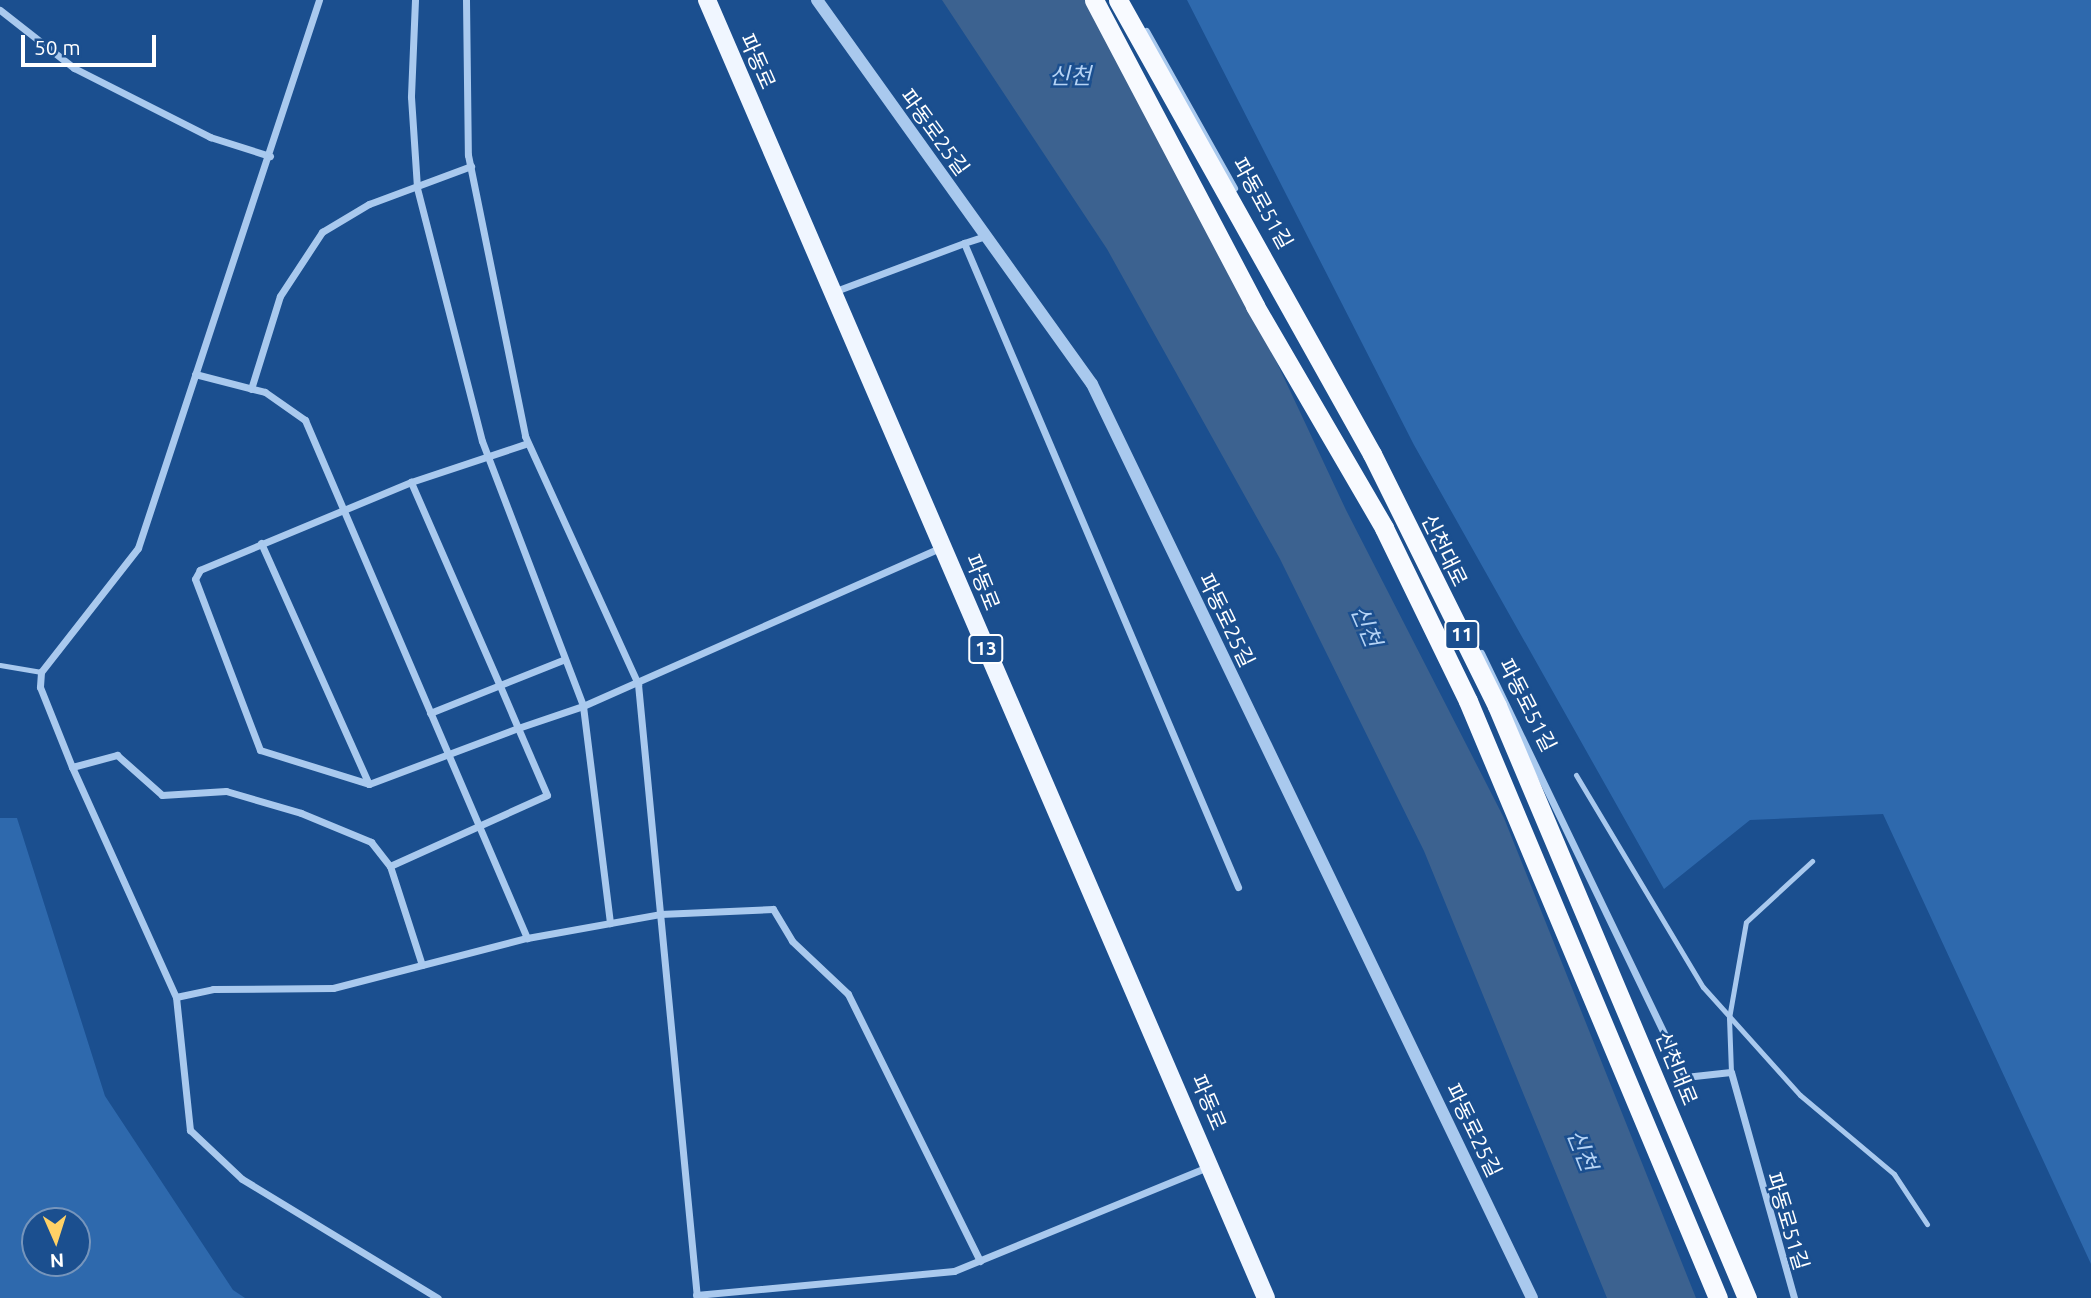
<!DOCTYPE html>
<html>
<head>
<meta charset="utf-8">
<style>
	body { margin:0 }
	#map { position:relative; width:2091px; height:1298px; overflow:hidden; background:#1b4f8f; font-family:Ubuntu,"Noto Sans KR",sans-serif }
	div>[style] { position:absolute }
	.green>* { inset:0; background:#2e69ad }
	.water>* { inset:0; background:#3c6290 }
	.service>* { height:5px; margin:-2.5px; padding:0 2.5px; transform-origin:2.5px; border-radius:2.5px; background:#a9c9ee }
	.minor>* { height:7px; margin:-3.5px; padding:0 3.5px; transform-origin:3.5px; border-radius:3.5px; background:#a9c9ee }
	.tertiary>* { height:12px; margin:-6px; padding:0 6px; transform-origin:6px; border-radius:6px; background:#a9c9ee }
	.primary>* { height:18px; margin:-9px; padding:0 9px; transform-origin:9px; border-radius:9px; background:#f0f6ff }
	.trunk>* { height:19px; margin:-9.5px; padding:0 9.5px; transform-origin:9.5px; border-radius:9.5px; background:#f8faff }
	span { translate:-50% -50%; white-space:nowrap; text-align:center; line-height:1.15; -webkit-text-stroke:5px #1b4f8f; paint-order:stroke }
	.shield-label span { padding:2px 5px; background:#1b4f8f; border:2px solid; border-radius:5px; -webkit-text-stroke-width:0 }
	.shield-label { font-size:19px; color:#fff; font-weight:700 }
	.street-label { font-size:21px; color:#fff }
	.water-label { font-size:23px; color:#b5d3f5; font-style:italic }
	.north { position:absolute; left:21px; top:1207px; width:70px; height:70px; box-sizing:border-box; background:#1b4f8f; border:2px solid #7695bc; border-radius:50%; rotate:177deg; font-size:19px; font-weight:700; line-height:28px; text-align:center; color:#fff }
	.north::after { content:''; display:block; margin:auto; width:24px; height:32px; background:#ffd166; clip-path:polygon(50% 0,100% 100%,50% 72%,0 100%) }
	.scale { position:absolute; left:21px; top:35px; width:135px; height:32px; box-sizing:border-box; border:4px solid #fff; border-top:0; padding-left:9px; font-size:21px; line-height:24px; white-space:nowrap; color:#fff; -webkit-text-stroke:5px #1b4f8f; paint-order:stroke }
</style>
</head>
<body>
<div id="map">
	<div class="green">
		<div style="clip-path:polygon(1187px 0,2091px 0,2091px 1264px,1883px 814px,1750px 820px,1664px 889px,1414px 445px)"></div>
		<div style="clip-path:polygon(evenodd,0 818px,17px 818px,105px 1096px,233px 1290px,245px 1298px,0 1298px,0 818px,77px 1221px,77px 1263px,35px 1263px,35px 1221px,77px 1221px)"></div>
	</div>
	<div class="water">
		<div style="clip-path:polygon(942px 0,1094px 0,1128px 45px,1346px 510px,1504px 818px,1696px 1298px,1607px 1298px,1424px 851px,1280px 559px,1107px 249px)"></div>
	</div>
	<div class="service">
		<div style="left:0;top:665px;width:42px;rotate:9.7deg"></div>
		<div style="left:1576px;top:775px;width:247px;rotate:59.1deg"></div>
		<div style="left:1703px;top:987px;width:145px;rotate:48.1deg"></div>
		<div style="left:1800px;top:1095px;width:123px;rotate:40deg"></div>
		<div style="left:1894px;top:1174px;width:60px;rotate:56.6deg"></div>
		<div style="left:1731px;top:1072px;width:54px;rotate:-92.1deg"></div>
		<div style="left:1729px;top:1018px;width:97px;rotate:-80deg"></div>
		<div style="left:1746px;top:922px;width:90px;rotate:-42.7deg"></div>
	</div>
	<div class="minor">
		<div style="left:319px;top:0;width:577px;rotate:108.28deg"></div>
		<div style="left:138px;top:548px;width:157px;rotate:128deg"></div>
		<div style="left:41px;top:672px;width:15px;rotate:94deg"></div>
		<div style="left:40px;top:687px;width:86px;rotate:68.2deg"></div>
		<div style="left:72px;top:767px;width:252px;rotate:65.7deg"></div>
		<div style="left:176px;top:997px;width:38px;rotate:-12deg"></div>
		<div style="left:213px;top:989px;width:120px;rotate:-0.5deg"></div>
		<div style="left:333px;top:988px;width:200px;rotate:-14.5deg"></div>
		<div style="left:527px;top:938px;width:135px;rotate:-10.2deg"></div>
		<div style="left:660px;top:914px;width:113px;rotate:-2.5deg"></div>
		<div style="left:773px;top:909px;width:37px;rotate:59deg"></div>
		<div style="left:792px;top:941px;width:77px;rotate:43.4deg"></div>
		<div style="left:848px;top:994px;width:298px;rotate:63.7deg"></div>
		<div style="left:415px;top:0;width:97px;rotate:92.4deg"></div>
		<div style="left:411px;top:97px;width:91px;rotate:86.2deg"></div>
		<div style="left:417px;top:188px;width:261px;rotate:75.6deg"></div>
		<div style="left:482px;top:441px;width:284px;rotate:69.1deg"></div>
		<div style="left:583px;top:706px;width:219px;rotate:82.9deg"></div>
		<div style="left:466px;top:0;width:155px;rotate:89.3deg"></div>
		<div style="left:468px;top:155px;width:287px;rotate:78.5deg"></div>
		<div style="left:525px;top:436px;width:273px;rotate:65.5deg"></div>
		<div style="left:638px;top:684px;width:617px;rotate:84.51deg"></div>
		<div style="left:0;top:10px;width:94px;rotate:38.1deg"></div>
		<div style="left:74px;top:68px;width:153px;rotate:26.9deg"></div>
		<div style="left:210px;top:137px;width:63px;rotate:17.6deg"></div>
		<div style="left:1146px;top:31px;width:180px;rotate:60.7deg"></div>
		<div style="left:964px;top:243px;width:23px;rotate:-18deg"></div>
		<div style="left:833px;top:292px;width:140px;rotate:-20.5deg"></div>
		<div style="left:964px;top:243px;width:700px;rotate:66.95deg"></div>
		<div style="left:195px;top:374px;width:72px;rotate:14.4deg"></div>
		<div style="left:265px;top:392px;width:49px;rotate:35deg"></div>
		<div style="left:305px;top:420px;width:564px;rotate:66.8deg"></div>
		<div style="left:251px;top:389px;width:97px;rotate:-72.7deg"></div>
		<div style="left:280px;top:296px;width:77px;rotate:-56.7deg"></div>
		<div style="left:322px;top:232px;width:55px;rotate:-30.8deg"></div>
		<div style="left:369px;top:204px;width:109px;rotate:-20.4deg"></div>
		<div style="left:411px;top:482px;width:123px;rotate:-18.4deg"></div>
		<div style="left:261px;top:543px;width:264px;rotate:65.9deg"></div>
		<div style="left:1481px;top:653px;width:471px;rotate:64.3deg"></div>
		<div style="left:1685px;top:1077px;width:46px;rotate:-6.2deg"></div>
		<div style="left:1731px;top:1072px;width:235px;rotate:74.4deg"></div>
		<div style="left:430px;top:713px;width:145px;rotate:-21.8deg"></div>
		<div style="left:72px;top:767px;width:47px;rotate:-14.9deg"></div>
		<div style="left:117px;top:755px;width:60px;rotate:41.6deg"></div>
		<div style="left:162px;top:795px;width:64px;rotate:-3.6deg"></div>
		<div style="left:226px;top:791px;width:78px;rotate:16.3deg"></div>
		<div style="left:301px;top:813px;width:76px;rotate:22.5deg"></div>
		<div style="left:371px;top:842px;width:31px;rotate:52deg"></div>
		<div style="left:390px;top:866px;width:172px;rotate:-24.3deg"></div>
		<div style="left:547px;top:795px;width:73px;rotate:-113.4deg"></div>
		<div style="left:518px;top:728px;width:46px;rotate:-113.2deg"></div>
		<div style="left:500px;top:686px;width:223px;rotate:-113.6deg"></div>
		<div style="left:411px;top:482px;width:229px;rotate:157.4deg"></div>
		<div style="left:200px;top:570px;width:10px;rotate:119deg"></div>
		<div style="left:195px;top:579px;width:183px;rotate:69.2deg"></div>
		<div style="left:260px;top:750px;width:114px;rotate:17.3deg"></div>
		<div style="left:369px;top:784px;width:159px;rotate:-20.6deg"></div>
		<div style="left:518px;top:728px;width:69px;rotate:-18.7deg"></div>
		<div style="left:583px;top:706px;width:392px;rotate:-23.9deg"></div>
		<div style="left:390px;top:866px;width:104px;rotate:72.1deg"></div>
		<div style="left:176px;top:997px;width:134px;rotate:84deg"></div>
		<div style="left:190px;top:1130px;width:71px;rotate:43.3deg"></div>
		<div style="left:242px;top:1179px;width:229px;rotate:31.3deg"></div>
		<div style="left:696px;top:1295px;width:259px;rotate:-5.3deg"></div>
		<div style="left:954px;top:1271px;width:274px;rotate:-22.3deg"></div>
	</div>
	<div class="tertiary">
		<div style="left:817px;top:0;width:472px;rotate:54.4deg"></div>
		<div style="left:1092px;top:384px;width:1014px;rotate:64.29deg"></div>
	</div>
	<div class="primary">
		<div style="left:707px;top:0;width:1413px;rotate:66.7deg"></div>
	</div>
	<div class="trunk">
		<div style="left:1094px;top:0;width:346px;rotate:62.2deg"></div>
		<div style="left:1255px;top:306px;width:257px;rotate:59.8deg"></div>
		<div style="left:1384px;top:528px;width:192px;rotate:64.1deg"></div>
		<div style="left:1468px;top:701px;width:647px;rotate:67.28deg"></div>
		<div style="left:1118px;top:0;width:520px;rotate:60.77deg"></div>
		<div style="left:1372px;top:454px;width:281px;rotate:63.6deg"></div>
		<div style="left:1497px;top:706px;width:643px;rotate:67.11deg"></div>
	</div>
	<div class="shield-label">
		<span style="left:1462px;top:635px">11</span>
		<span style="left:986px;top:649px">13</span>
	</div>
	<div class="street-label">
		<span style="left:758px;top:61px;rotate:66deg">파동로</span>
		<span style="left:935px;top:132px;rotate:54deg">파동로25길</span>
		<span style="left:1263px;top:203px;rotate:61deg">파동로51길</span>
		<span style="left:1445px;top:550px;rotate:64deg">신천대로</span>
		<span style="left:983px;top:582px;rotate:68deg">파동로</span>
		<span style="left:1227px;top:620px;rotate:64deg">파동로25길</span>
		<span style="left:1528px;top:705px;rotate:63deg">파동로51길</span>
		<span style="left:1677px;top:1068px;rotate:68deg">신천대로</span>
		<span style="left:1209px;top:1102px;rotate:67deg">파동로</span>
		<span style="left:1474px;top:1130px;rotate:64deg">파동로25길</span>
		<span style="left:1788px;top:1221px;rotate:73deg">파동로51길</span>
	</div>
	<div class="water-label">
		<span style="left:1070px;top:76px">신천</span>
		<span style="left:1366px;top:626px;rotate:67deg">신천</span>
		<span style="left:1582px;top:1150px;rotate:68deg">신천</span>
	</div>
	<div class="north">N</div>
	<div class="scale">50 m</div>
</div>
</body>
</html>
